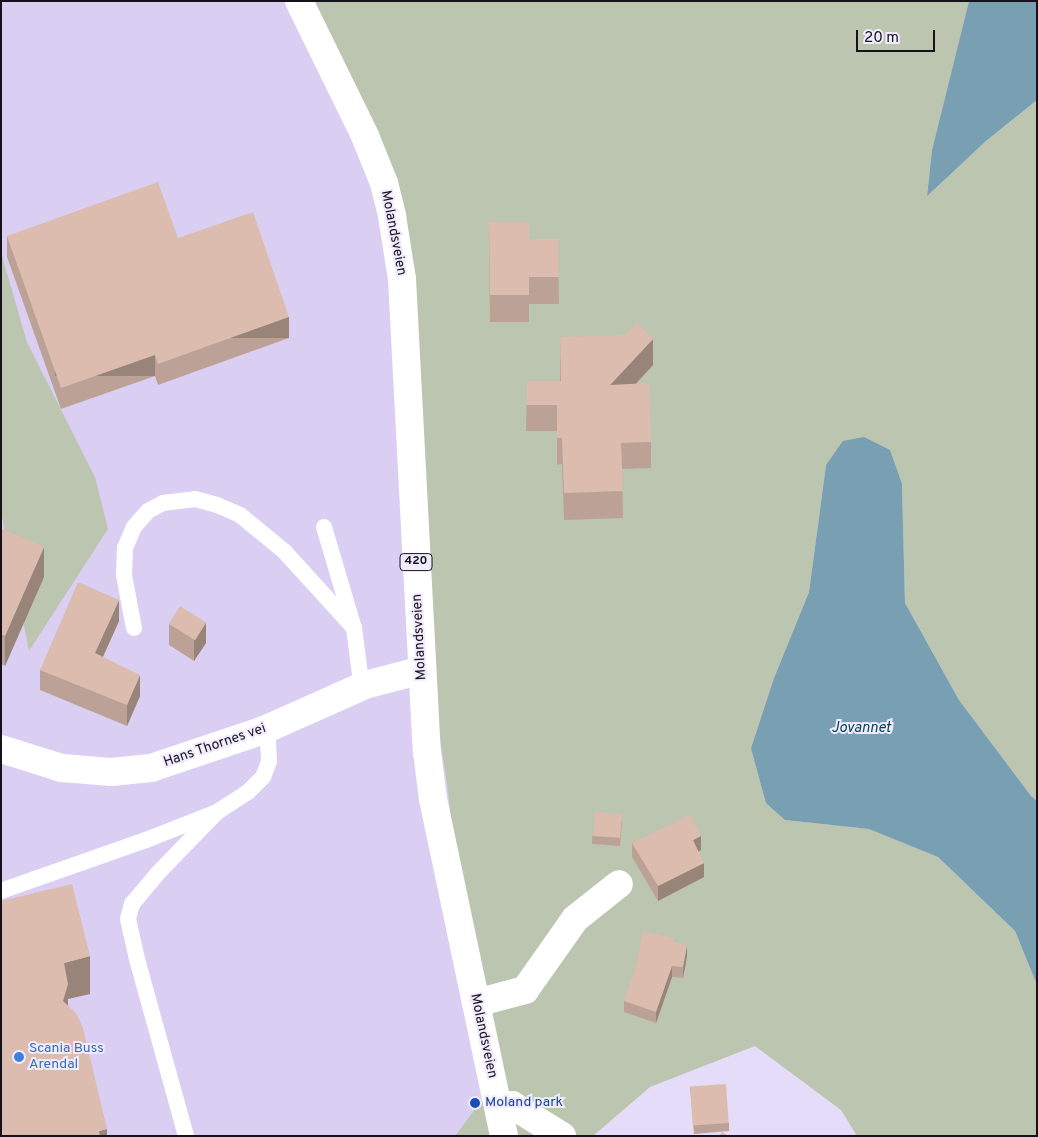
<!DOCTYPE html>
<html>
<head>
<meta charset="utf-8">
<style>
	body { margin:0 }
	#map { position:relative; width:1038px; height:1137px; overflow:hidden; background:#e5dcf9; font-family:Overpass,sans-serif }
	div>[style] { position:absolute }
	.built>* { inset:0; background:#dacff3 }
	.green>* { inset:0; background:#bbc5b0 }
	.water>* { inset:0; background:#799fb3 }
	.lane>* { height:16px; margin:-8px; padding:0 8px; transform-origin:8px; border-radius:8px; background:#fff }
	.street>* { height:28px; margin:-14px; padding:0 14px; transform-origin:14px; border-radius:14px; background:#fff }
	.secondary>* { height:28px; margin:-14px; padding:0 14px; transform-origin:14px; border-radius:14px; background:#fff }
	.primary>* { height:28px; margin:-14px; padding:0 14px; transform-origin:14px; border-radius:14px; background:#fff }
	.wall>* { inset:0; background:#bca296 }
	.shaded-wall>* { inset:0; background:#99847a; transform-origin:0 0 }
	.building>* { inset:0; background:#dbbcae; transform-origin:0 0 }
	.dots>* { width:14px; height:14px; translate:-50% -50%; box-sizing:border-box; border:2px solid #f0ebfd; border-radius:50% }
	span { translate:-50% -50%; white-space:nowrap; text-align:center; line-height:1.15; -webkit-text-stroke:4px #f0ebfd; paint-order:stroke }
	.shield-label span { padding:1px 4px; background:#f0ebfd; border:1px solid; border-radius:4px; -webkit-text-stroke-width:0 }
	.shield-label { font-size:12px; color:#15121c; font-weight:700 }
	.street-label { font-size:14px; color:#15121c }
	.shop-label { font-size:14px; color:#366cbe }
	.left { translate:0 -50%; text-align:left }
	.transit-label { font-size:14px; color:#164399 }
	.water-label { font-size:15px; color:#0c4257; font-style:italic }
	.frame { position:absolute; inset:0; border:2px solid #15121c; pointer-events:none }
	.scale { position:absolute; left:856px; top:30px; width:79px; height:22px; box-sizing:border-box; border:2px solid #15121c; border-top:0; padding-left:6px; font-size:15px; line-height:18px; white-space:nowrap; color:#15121c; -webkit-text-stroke:4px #f0ebfd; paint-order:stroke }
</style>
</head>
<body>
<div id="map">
	<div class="built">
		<div style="clip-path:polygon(1px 1px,315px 1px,323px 42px,384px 181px,464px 940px,487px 1093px,455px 1136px,1px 1136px,1px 513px,29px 650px,95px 477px,27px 342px,1px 252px)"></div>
	</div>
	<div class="green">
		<div style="clip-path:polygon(315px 1px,969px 1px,932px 150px,927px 195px,986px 141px,1037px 100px,1037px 801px,1031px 796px,959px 700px,905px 603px,902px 484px,826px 465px,809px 592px,774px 678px,751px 748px,785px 820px,870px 829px,938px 857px,1015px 931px,1037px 985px,1037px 1136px,857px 1136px,841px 1110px,755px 1046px,650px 1087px,593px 1136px,455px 1136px,487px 1093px,464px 940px,447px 783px,422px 626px,403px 258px,323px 42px)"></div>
		<div style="clip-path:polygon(1px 252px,27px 342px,95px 477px,108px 529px,29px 651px,1px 513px)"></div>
	</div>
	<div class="water">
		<div style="clip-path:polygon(969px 1px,1037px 1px,1037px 100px,986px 141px,927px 196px,932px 150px)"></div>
		<div style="clip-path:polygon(864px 437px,890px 450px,902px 484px,905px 603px,959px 700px,1031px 796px,1037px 801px,1037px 985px,1015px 931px,938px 857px,869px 829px,785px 820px,766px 803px,751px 748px,774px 678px,809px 592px,826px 465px,843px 441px)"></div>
	</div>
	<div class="lane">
		<div style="left:324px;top:527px;width:105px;rotate:73.5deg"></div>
		<div style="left:354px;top:628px;width:46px;rotate:82.6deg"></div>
		<div style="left:360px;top:674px;width:12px;rotate:66deg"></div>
		<div style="left:134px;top:628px;width:54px;rotate:-100.7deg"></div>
		<div style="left:124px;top:575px;width:27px;rotate:-88deg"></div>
		<div style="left:125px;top:548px;width:23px;rotate:-67deg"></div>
		<div style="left:134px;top:527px;width:21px;rotate:-49deg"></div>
		<div style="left:148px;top:511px;width:17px;rotate:-28deg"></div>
		<div style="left:163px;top:503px;width:32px;rotate:-7deg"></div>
		<div style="left:195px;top:499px;width:23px;rotate:15deg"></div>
		<div style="left:217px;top:505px;width:25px;rotate:23deg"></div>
		<div style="left:240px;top:515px;width:57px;rotate:39.3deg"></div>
		<div style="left:284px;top:551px;width:104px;rotate:47.7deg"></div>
		<div style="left:1px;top:891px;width:154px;rotate:-19.4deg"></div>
		<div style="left:146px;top:840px;width:76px;rotate:-21.5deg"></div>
		<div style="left:217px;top:812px;width:37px;rotate:-33deg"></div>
		<div style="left:248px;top:792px;width:21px;rotate:-45deg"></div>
		<div style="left:263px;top:777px;width:17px;rotate:-69deg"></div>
		<div style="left:269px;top:761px;width:21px;rotate:-93deg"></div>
		<div style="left:268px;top:740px;width:11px;rotate:-112deg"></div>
		<div style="left:186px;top:1136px;width:184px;rotate:-105.5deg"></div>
		<div style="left:137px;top:959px;width:41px;rotate:-102.7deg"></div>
		<div style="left:128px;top:919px;width:16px;rotate:-75deg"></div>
		<div style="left:132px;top:904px;width:39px;rotate:-50deg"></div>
		<div style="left:157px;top:874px;width:86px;rotate:-45.9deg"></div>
	</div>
	<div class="street">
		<div style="left:476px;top:1003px;width:51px;rotate:-14.9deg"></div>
		<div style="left:525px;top:990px;width:87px;rotate:-54.8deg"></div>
		<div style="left:575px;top:919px;width:56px;rotate:-38.5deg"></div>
		<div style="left:499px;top:1106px;width:13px;rotate:-4deg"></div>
		<div style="left:512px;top:1105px;width:59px;rotate:31.8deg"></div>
	</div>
	<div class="secondary">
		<div style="left:1px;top:749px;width:64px;rotate:17.3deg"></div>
		<div style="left:62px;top:768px;width:49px;rotate:4.7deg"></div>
		<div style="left:111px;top:772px;width:40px;rotate:-5.7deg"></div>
		<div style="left:151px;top:768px;width:119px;rotate:-18.6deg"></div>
		<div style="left:264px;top:730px;width:111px;rotate:-24deg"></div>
		<div style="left:365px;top:685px;width:59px;rotate:-14.7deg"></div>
	</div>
	<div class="primary">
		<div style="left:299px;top:1px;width:150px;rotate:63.9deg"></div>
		<div style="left:365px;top:136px;width:51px;rotate:68deg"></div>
		<div style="left:384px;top:183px;width:34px;rotate:76deg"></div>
		<div style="left:392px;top:216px;width:64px;rotate:81deg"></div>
		<div style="left:402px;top:279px;width:474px;rotate:87deg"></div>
		<div style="left:427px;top:752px;width:47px;rotate:82.7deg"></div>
		<div style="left:433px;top:799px;width:344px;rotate:78.1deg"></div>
	</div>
	<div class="wall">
		<div style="clip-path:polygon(489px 222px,529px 239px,558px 239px,559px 304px,529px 304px,529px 322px,490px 322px)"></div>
		<div style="clip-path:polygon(7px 236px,178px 238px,289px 338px,158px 385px,155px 376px,61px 409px,7px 257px)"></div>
		<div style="clip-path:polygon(560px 337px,653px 365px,636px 384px,651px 442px,651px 468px,622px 469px,623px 518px,564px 520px,562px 464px,557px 465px,557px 431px,526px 431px,527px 381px,560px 381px)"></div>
		<div style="clip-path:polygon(1px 528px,44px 577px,5px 666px,1px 664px)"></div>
		<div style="clip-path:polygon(119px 621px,103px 657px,140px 696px,127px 726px,40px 690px,40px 670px)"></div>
		<div style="clip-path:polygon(169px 624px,206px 643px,194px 661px,169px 645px)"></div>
		<div style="clip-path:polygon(622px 821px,620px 846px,592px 844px,592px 836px)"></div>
		<div style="clip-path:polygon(632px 843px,701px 850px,698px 852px,704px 877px,658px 901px,632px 857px)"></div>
		<div style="clip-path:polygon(674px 943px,687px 956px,683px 978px,672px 977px,656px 1023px,624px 1012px,624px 1001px)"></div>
		<div style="clip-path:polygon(690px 1087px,729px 1123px,729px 1131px,694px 1134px)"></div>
	</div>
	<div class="shaded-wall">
		<div style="left:289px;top:317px;width:21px;height:139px;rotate:90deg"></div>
		<div style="clip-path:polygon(653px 339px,653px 365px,610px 411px,610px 385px)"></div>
		<div style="left:155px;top:355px;width:21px;height:100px;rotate:90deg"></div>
		<div style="clip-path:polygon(44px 547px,44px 577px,5px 666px,5px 636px)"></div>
		<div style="clip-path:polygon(119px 600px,119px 621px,95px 674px,95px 653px)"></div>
		<div style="clip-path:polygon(206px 622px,206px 643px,194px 661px,194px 640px)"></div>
		<div style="clip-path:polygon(140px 675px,140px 696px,127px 726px,127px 705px)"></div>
		<div style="clip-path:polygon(701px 836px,701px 850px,693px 855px,693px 840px)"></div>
		<div style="clip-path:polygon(704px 863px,704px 877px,658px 901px,658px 886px)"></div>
		<div style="clip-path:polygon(687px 945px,687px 956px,683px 978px,683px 967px)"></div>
		<div style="clip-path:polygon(90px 956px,90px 994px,68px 999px,68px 1021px,63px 1001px,64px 963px)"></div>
		<div style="clip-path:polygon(672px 966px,672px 977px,656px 1023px,656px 1012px)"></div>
		<div style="clip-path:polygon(107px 1129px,107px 1136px,99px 1136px,99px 1131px)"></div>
	</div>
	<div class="building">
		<div style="clip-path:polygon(158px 182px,178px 238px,253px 212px,289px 317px,158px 364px,155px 355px,61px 388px,7px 236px)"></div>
		<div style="clip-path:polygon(489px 222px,529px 222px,529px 239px,558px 239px,559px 277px,529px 277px,529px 295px,490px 295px)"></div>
		<div style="clip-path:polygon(637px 323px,653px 339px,610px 385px,649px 383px,651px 442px,621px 443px,623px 491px,564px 493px,562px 438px,557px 438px,557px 405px,526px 405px,527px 381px,561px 381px,560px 337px,624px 335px)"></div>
		<div style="clip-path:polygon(1px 528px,44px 547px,5px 636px,1px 634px)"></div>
		<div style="clip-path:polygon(78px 582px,119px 600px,95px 653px,140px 675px,127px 705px,40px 670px)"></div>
		<div style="left:180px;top:606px;width:31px;height:21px;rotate:32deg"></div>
		<div style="left:595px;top:812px;width:27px;height:24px;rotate:4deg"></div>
		<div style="clip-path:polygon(690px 815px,701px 836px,693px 840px,704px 863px,658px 886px,632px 843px)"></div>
		<div style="clip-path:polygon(72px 884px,90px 956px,64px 963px,68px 984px,63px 1001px,76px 1013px,83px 1028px,107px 1129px,99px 1131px,100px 1136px,1px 1136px,1px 901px)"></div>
		<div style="clip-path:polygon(643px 931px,674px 938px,673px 942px,687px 945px,683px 967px,672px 966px,656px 1012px,624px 1001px,636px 966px)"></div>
		<div style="left:726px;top:1084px;width:39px;height:36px;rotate:86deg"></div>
		<div style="clip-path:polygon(722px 1132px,729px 1136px,719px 1136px)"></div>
	</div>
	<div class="dots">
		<div style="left:19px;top:1057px;background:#3f7fe0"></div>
		<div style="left:475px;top:1103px;background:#1a4fb4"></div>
	</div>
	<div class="shield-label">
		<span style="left:416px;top:562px">420</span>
	</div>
	<div class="street-label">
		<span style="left:393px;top:233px;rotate:79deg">Molandsveien</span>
		<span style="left:420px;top:637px;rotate:-93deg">Molandsveien</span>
		<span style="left:215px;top:746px;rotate:-19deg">Hans Thornes vei</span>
		<span style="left:483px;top:1036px;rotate:78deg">Molandsveien</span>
	</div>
	<div class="shop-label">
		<span class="left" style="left:29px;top:1057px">Scania Buss<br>Arendal</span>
	</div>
	<div class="transit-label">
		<span class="left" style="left:485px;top:1103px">Moland park</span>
	</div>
	<div class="water-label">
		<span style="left:861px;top:729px">Jovannet</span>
	</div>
	<div class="frame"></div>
	<div class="scale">20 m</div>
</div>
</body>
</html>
